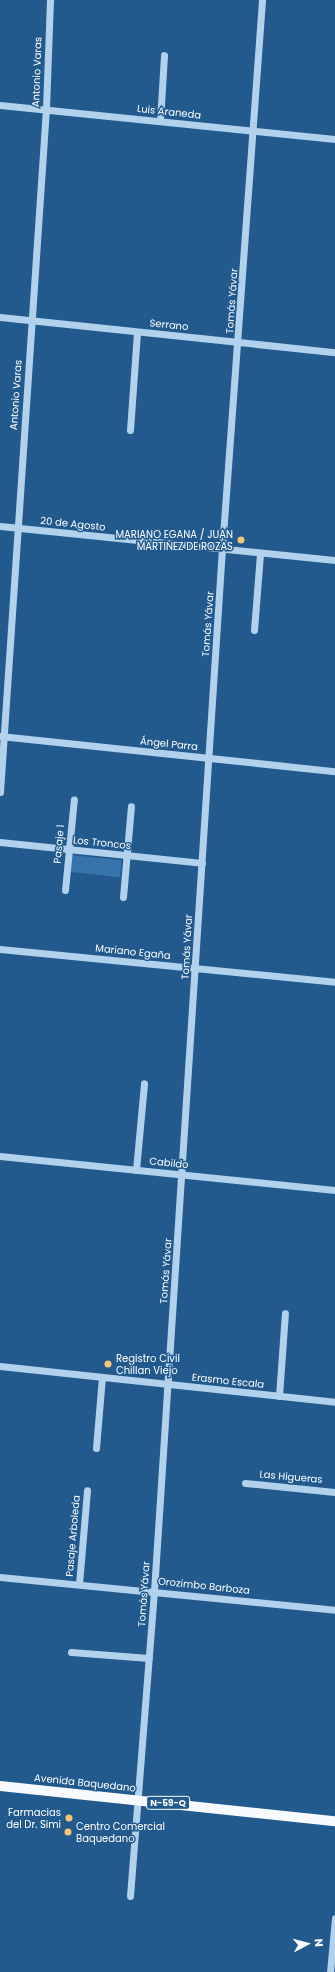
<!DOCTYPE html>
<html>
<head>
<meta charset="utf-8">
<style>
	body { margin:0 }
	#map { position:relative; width:335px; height:1972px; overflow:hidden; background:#225a8e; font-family:Poppins,sans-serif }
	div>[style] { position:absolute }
	.green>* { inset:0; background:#3674ab; transform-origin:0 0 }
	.minor>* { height:7px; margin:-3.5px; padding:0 3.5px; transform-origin:3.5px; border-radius:3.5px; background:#b2d1ec }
	.major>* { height:10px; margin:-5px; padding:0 5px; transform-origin:5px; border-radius:5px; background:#f7faff }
	.dots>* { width:11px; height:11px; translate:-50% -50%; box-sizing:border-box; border:2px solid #225a8e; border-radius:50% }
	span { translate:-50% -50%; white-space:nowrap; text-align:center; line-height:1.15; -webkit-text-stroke:3px #225a8e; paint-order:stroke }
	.shield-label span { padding:1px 3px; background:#225a8e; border:1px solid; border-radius:3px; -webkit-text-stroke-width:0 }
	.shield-label { font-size:9px; color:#fff; font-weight:700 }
	.street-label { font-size:10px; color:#fff }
	.poi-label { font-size:10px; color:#fff }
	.right { translate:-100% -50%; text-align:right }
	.left { translate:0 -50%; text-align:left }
	.north { position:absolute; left:287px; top:1924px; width:40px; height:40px; -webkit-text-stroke:3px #225a8e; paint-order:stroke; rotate:84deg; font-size:11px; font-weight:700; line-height:16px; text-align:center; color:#fff }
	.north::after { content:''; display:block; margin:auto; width:14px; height:18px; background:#fff; clip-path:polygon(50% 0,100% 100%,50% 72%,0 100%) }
</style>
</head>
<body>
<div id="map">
	<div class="green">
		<div style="left:72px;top:855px;width:50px;height:17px;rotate:6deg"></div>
	</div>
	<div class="minor">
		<div style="left:0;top:105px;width:337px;rotate:5.8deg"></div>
		<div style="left:160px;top:121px;width:66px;rotate:-86.5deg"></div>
		<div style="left:0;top:317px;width:337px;rotate:6deg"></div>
		<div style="left:130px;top:430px;width:98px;rotate:-85.9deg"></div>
		<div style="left:0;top:526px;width:337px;rotate:5.8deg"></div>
		<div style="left:254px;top:630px;width:77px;rotate:-85.5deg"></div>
		<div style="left:0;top:736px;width:337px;rotate:6deg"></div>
		<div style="left:0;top:792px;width:685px;rotate:-86.15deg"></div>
		<div style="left:46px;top:109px;width:109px;rotate:-87.9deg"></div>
		<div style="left:0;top:842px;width:203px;rotate:5.9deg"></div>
		<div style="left:65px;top:890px;width:91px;rotate:-84.4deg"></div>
		<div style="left:123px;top:897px;width:91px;rotate:-85deg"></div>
		<div style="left:0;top:949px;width:337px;rotate:5.6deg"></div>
		<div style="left:0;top:1156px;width:337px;rotate:5.8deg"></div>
		<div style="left:136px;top:1170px;width:87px;rotate:-84.7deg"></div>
		<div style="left:0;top:1366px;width:337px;rotate:6.1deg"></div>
		<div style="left:279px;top:1396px;width:83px;rotate:-85.9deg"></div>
		<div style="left:96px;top:1448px;width:71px;rotate:-85.2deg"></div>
		<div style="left:245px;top:1483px;width:90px;rotate:5.7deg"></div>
		<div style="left:0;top:1577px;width:337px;rotate:5.6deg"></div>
		<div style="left:79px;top:1584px;width:94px;rotate:-85.1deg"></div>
		<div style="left:71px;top:1652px;width:78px;rotate:4.4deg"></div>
		<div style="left:130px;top:1896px;width:306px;rotate:-85.5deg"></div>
		<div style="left:154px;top:1591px;width:1044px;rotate:-86.27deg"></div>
		<div style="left:222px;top:549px;width:550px;rotate:-85.83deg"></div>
		<div style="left:330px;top:1972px;width:54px;rotate:-84.7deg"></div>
	</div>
	<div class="major">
		<div style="left:0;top:1786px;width:337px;rotate:6deg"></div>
	</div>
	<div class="dots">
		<div style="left:241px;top:540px;background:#f7c674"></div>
		<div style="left:108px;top:1364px;background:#f7c674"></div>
		<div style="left:69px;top:1818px;background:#f7c674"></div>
		<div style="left:68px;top:1832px;background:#f7c674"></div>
	</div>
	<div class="shield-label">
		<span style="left:168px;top:1803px">N-59-Q</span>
	</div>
	<div class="street-label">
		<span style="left:37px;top:72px;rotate:-88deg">Antonio Varas</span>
		<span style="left:169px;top:112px;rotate:6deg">Luis Araneda</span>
		<span style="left:232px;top:301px;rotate:-86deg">Tomás Yávar</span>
		<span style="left:169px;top:325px;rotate:6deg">Serrano</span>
		<span style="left:16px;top:395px;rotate:-86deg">Antonio Varas</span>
		<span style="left:73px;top:524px;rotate:6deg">20 de Agosto</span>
		<span style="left:208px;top:624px;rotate:-86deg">Tomás Yávar</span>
		<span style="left:169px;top:744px;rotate:6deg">Ángel Parra</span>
		<span style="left:102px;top:843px;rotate:6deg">Los Troncos</span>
		<span style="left:59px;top:844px;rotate:-85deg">Pasaje 1</span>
		<span style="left:187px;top:947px;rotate:-87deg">Tomás Yávar</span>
		<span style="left:133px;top:952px;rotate:6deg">Mariano Egaña</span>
		<span style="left:169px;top:1163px;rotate:6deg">Cabildo</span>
		<span style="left:166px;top:1271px;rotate:-86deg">Tomás Yávar</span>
		<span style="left:228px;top:1381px;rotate:6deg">Erasmo Escala</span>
		<span style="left:291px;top:1477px;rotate:5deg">Las Higueras</span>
		<span style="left:73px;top:1536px;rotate:-85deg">Pasaje Arboleda</span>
		<span style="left:204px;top:1586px;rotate:6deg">Orozimbo Barboza</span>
		<span style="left:144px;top:1594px;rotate:-86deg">Tomás Yávar</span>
		<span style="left:85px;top:1783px;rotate:6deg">Avenida Baquedano</span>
	</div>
	<div class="poi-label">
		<span class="right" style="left:233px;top:540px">MARIANO EGANA / JUAN<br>MARTINEZ DE ROZAS</span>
		<span class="left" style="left:116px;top:1364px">Registro Civil<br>Chillan Viejo</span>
		<span class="right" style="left:61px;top:1818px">Farmacias<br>del Dr. Simi</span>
		<span class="left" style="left:76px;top:1832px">Centro Comercial<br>Baquedano</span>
	</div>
	<div class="north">N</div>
</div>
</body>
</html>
